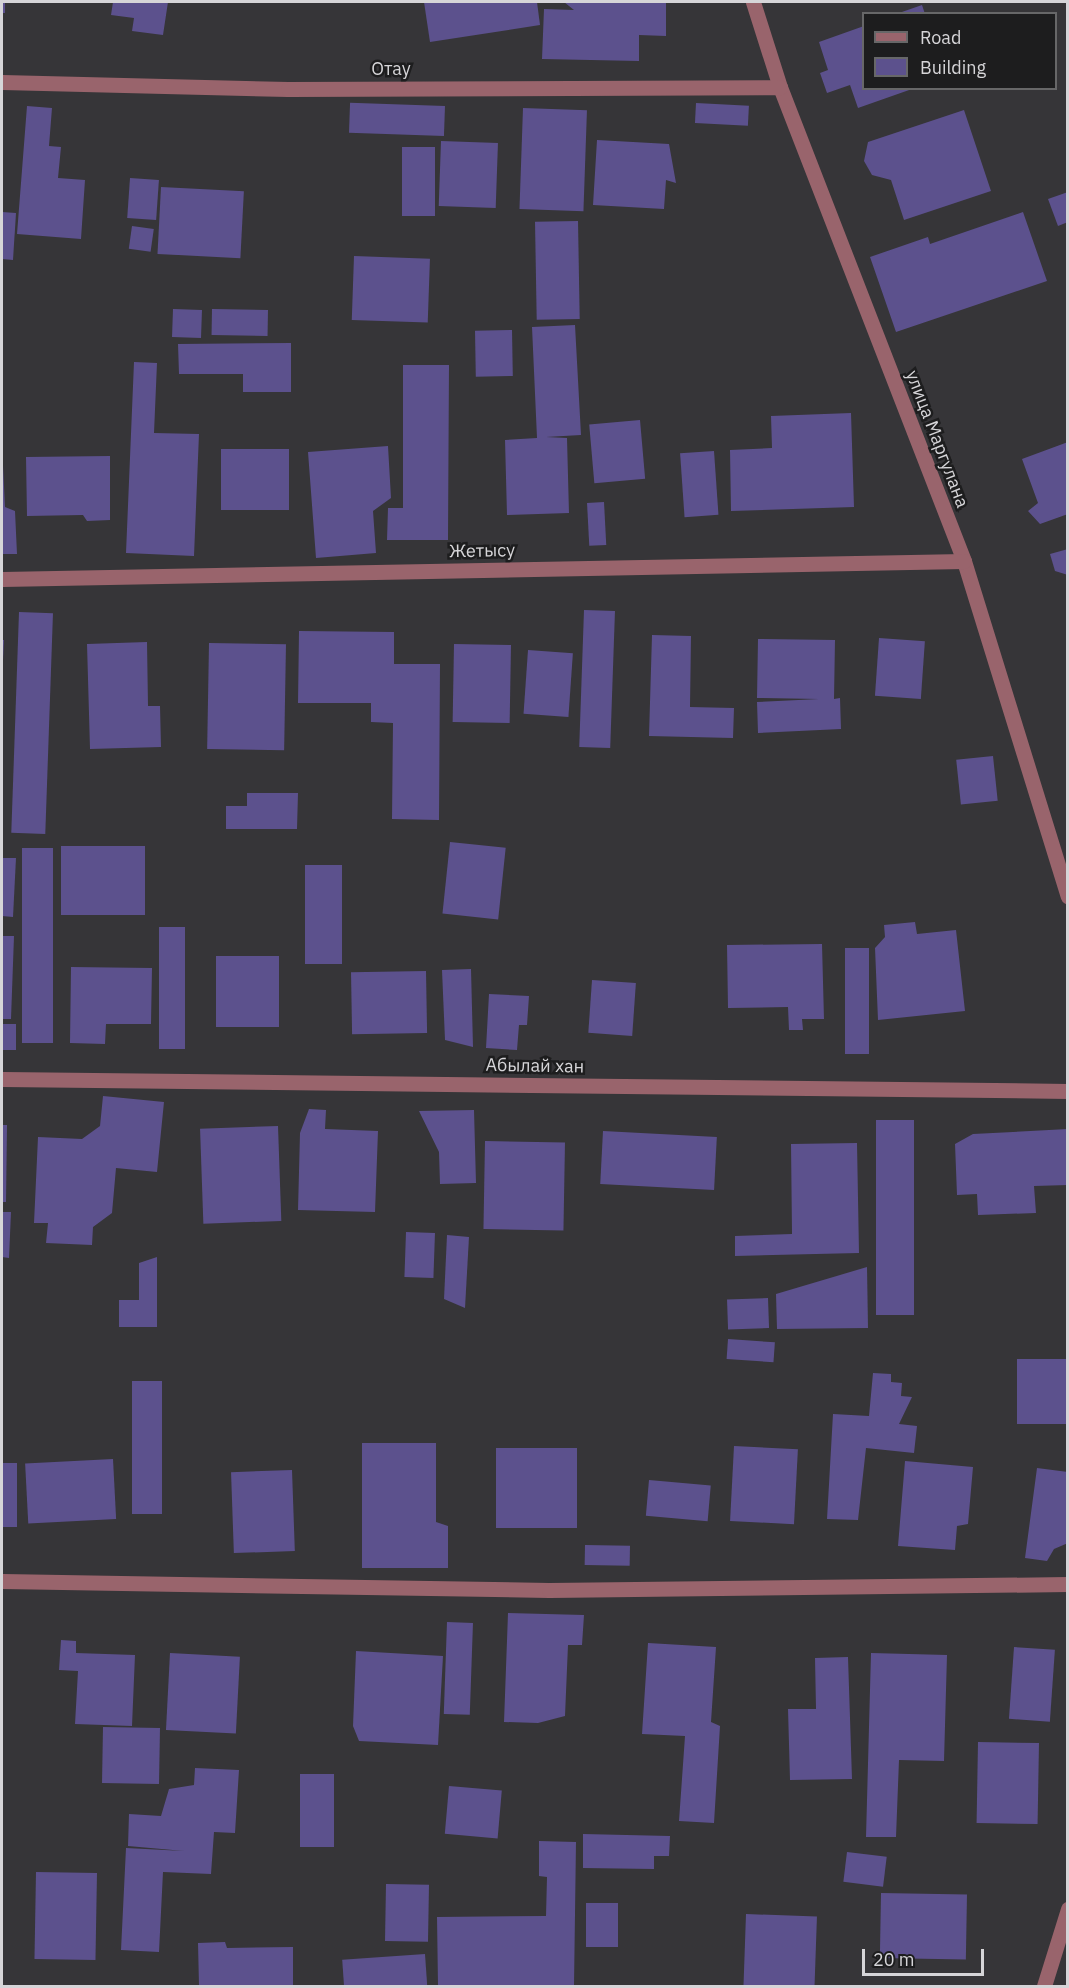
<!DOCTYPE html>
<html>
<head>
<meta charset="utf-8">
<style>
	body { margin:0 }
	#map { position:relative; width:1069px; height:1988px; overflow:hidden; background:#363538; font-family:"IBM Plex Sans",sans-serif }
	div>[style] { position:absolute }
	.building>* { inset:0; background:#5c518d; transform-origin:0 0 }
	.minor>* { height:15px; margin:-7.5px; padding:0 7.5px; transform-origin:7.5px; border-radius:7.5px; background:#99646c }
	span { translate:-50% -50%; white-space:nowrap; text-align:center; line-height:1.15; -webkit-text-stroke:5px #1d1d1e; paint-order:stroke }
	.street-label { font-size:18px; color:#d6d5d8 }
	.frame { position:absolute; inset:0; border:3px solid #d6d5d8; pointer-events:none }
	.legend { position:absolute; left:862px; top:12px; width:195px; height:78px; box-sizing:border-box; background:#1d1d1e; border:2px solid #676768; margin:0; padding:8px 10px; list-style:none; font-size:18px; color:#d6d5d8 }
	.legend li { display:flex; align-items:center; gap:12px; height:30px }
	.legend b { width:30px; border:2px solid #676768 }
	.scale { position:absolute; left:862px; top:1949px; width:122px; height:27px; box-sizing:border-box; border:3px solid #d6d5d8; border-top:0; padding-left:8px; font-size:18px; line-height:21px; white-space:nowrap; color:#d6d5d8; -webkit-text-stroke:4px #1d1d1e; paint-order:stroke }
</style>
</head>
<body>
<div id="map">
	<div class="building">
		<div style="left:2px;top:2px;width:3px;height:11px"></div>
		<div style="clip-path:polygon(113px 2px,168px 2px,163px 35px,132px 31px,134px 18px,111px 15px)"></div>
		<div style="clip-path:polygon(424px 2px,537px 2px,540px 25px,430px 42px)"></div>
		<div style="clip-path:polygon(564px 2px,666px 2px,666px 36px,639px 35px,639px 61px,542px 59px,544px 9px,574px 10px)"></div>
		<div style="clip-path:polygon(922px 5px,925px 14px,899px 14px,899px 13px)"></div>
		<div style="clip-path:polygon(864px 26px,864px 88px,912px 89px,858px 108px,850px 85px,827px 93px,820px 73px,828px 70px,819px 42px)"></div>
		<div style="left:696px;top:103px;width:53px;height:20px;rotate:3deg"></div>
		<div style="clip-path:polygon(27px 106px,52px 108px,49px 146px,61px 147px,58px 178px,85px 180px,81px 239px,17px 234px)"></div>
		<div style="left:445px;top:106px;width:30px;height:95px;rotate:92deg"></div>
		<div style="left:523px;top:108px;width:64px;height:101px;rotate:2deg"></div>
		<div style="clip-path:polygon(964px 110px,991px 191px,904px 220px,891px 180px,872px 175px,864px 161px,868px 142px)"></div>
		<div style="clip-path:polygon(597px 140px,669px 144px,676px 183px,666px 180px,664px 209px,593px 205px)"></div>
		<div style="left:441px;top:141px;width:57px;height:65px;rotate:2deg"></div>
		<div style="left:402px;top:147px;width:33px;height:69px"></div>
		<div style="left:130px;top:178px;width:29px;height:40px;rotate:4deg"></div>
		<div style="left:161px;top:187px;width:83px;height:67px;rotate:3deg"></div>
		<div style="clip-path:polygon(1068px 192px,1068px 222px,1058px 226px,1048px 199px)"></div>
		<div style="clip-path:polygon(2px 212px,16px 213px,13px 260px,2px 259px)"></div>
		<div style="clip-path:polygon(1023px 212px,1047px 281px,896px 332px,870px 257px,928px 237px,930px 244px)"></div>
		<div style="left:578px;top:221px;width:98px;height:43px;rotate:89deg"></div>
		<div style="left:132px;top:226px;width:22px;height:23px;rotate:8deg"></div>
		<div style="left:354px;top:256px;width:76px;height:64px;rotate:2deg"></div>
		<div style="left:173px;top:309px;width:29px;height:28px;rotate:2deg"></div>
		<div style="left:212px;top:309px;width:56px;height:26px;rotate:1deg"></div>
		<div style="clip-path:polygon(575px 325px,581px 435px,546px 437px,567px 438px,569px 513px,507px 515px,505px 440px,537px 438px,532px 327px)"></div>
		<div style="left:512px;top:330px;width:46px;height:37px;rotate:89deg"></div>
		<div style="clip-path:polygon(291px 343px,291px 392px,243px 392px,243px 374px,179px 374px,178px 344px)"></div>
		<div style="clip-path:polygon(134px 362px,157px 363px,154px 433px,199px 434px,194px 556px,126px 553px)"></div>
		<div style="clip-path:polygon(403px 365px,449px 365px,448px 540px,387px 540px,388px 508px,403px 508px)"></div>
		<div style="clip-path:polygon(851px 413px,854px 507px,731px 511px,730px 450px,772px 448px,771px 416px)"></div>
		<div style="left:640px;top:420px;width:59px;height:51px;rotate:85deg"></div>
		<div style="clip-path:polygon(1068px 442px,1068px 514px,1040px 524px,1028px 511px,1038px 503px,1022px 459px)"></div>
		<div style="clip-path:polygon(2px 445px,5px 507px,15px 511px,17px 554px,2px 554px)"></div>
		<div style="clip-path:polygon(388px 446px,391px 498px,373px 511px,376px 553px,316px 558px,308px 452px)"></div>
		<div style="left:289px;top:449px;width:61px;height:68px;rotate:90deg"></div>
		<div style="left:714px;top:451px;width:64px;height:34px;rotate:86deg"></div>
		<div style="clip-path:polygon(110px 456px,110px 520px,87px 521px,83px 515px,27px 516px,26px 457px)"></div>
		<div style="left:604px;top:502px;width:43px;height:17px;rotate:87deg"></div>
		<div style="clip-path:polygon(1068px 549px,1068px 575px,1055px 571px,1050px 554px)"></div>
		<div style="left:584px;top:610px;width:31px;height:137px;rotate:2deg"></div>
		<div style="left:19px;top:612px;width:34px;height:221px;rotate:2deg"></div>
		<div style="clip-path:polygon(299px 631px,394px 632px,394px 664px,440px 664px,439px 820px,392px 819px,393px 723px,371px 722px,371px 703px,298px 703px)"></div>
		<div style="clip-path:polygon(652px 635px,691px 636px,690px 707px,734px 708px,733px 738px,649px 736px)"></div>
		<div style="left:879px;top:638px;width:46px;height:58px;rotate:4deg"></div>
		<div style="clip-path:polygon(758px 639px,835px 640px,834px 699px,840px 698px,841px 729px,758px 733px,757px 702px,819px 699px,757px 698px)"></div>
		<div style="clip-path:polygon(2px 640px,4px 640px,3px 660px,2px 660px)"></div>
		<div style="clip-path:polygon(147px 642px,148px 706px,160px 706px,161px 747px,90px 749px,87px 644px)"></div>
		<div style="left:209px;top:643px;width:77px;height:106px;rotate:1deg"></div>
		<div style="left:454px;top:644px;width:57px;height:78px;rotate:1deg"></div>
		<div style="left:528px;top:650px;width:45px;height:64px;rotate:4deg"></div>
		<div style="left:993px;top:756px;width:45px;height:37px;rotate:84deg"></div>
		<div style="clip-path:polygon(247px 793px,298px 793px,297px 829px,226px 829px,226px 806px,247px 806px)"></div>
		<div style="left:450px;top:842px;width:56px;height:72px;rotate:6deg"></div>
		<div style="left:61px;top:846px;width:84px;height:69px"></div>
		<div style="left:22px;top:848px;width:31px;height:195px"></div>
		<div style="clip-path:polygon(2px 858px,16px 858px,13px 917px,2px 916px)"></div>
		<div style="left:342px;top:865px;width:99px;height:37px;rotate:90deg"></div>
		<div style="clip-path:polygon(915px 922px,917px 934px,956px 930px,965px 1011px,878px 1020px,875px 948px,885px 937px,884px 925px)"></div>
		<div style="left:159px;top:927px;width:26px;height:122px"></div>
		<div style="clip-path:polygon(2px 936px,14px 936px,11px 1019px,2px 1019px)"></div>
		<div style="clip-path:polygon(822px 944px,824px 1019px,802px 1019px,803px 1030px,789px 1030px,788px 1007px,728px 1008px,727px 945px)"></div>
		<div style="left:845px;top:948px;width:24px;height:106px"></div>
		<div style="left:216px;top:956px;width:63px;height:71px"></div>
		<div style="clip-path:polygon(71px 967px,152px 968px,151px 1024px,106px 1024px,105px 1044px,70px 1043px)"></div>
		<div style="clip-path:polygon(471px 969px,473px 1047px,445px 1040px,442px 970px)"></div>
		<div style="left:426px;top:971px;width:62px;height:75px;rotate:89deg"></div>
		<div style="left:592px;top:980px;width:44px;height:53px;rotate:4deg"></div>
		<div style="clip-path:polygon(489px 994px,529px 996px,527px 1025px,519px 1025px,517px 1050px,486px 1048px)"></div>
		<div style="left:2px;top:1024px;width:14px;height:26px"></div>
		<div style="clip-path:polygon(103px 1096px,164px 1102px,157px 1172px,116px 1168px,112px 1213px,93px 1227px,92px 1245px,46px 1243px,48px 1223px,34px 1223px,38px 1137px,82px 1139px,100px 1126px)"></div>
		<div style="clip-path:polygon(309px 1109px,326px 1110px,325px 1129px,378px 1131px,375px 1212px,298px 1210px,300px 1133px)"></div>
		<div style="clip-path:polygon(474px 1110px,476px 1183px,440px 1184px,439px 1152px,419px 1111px)"></div>
		<div style="left:914px;top:1120px;width:195px;height:38px;rotate:90deg"></div>
		<div style="clip-path:polygon(2px 1125px,7px 1125px,6px 1202px,2px 1202px)"></div>
		<div style="left:278px;top:1126px;width:95px;height:78px;rotate:88deg"></div>
		<div style="clip-path:polygon(1068px 1129px,1068px 1185px,1034px 1186px,1036px 1213px,978px 1215px,977px 1194px,957px 1195px,955px 1144px,973px 1134px)"></div>
		<div style="left:603px;top:1131px;width:114px;height:53px;rotate:3deg"></div>
		<div style="left:485px;top:1141px;width:80px;height:88px;rotate:1deg"></div>
		<div style="clip-path:polygon(857px 1143px,859px 1253px,735px 1256px,735px 1236px,792px 1234px,791px 1144px)"></div>
		<div style="clip-path:polygon(2px 1212px,11px 1212px,9px 1258px,2px 1257px)"></div>
		<div style="left:406px;top:1232px;width:29px;height:45px;rotate:2deg"></div>
		<div style="clip-path:polygon(447px 1235px,469px 1237px,465px 1308px,444px 1299px)"></div>
		<div style="clip-path:polygon(157px 1257px,157px 1327px,119px 1327px,119px 1300px,139px 1300px,139px 1263px)"></div>
		<div style="clip-path:polygon(867px 1267px,868px 1328px,777px 1329px,776px 1294px)"></div>
		<div style="left:768px;top:1298px;width:30px;height:41px;rotate:88deg"></div>
		<div style="left:728px;top:1339px;width:47px;height:20px;rotate:4deg"></div>
		<div style="left:1017px;top:1359px;width:51px;height:65px"></div>
		<div style="clip-path:polygon(873px 1373px,891px 1374px,891px 1382px,902px 1383px,901px 1396px,912px 1397px,899px 1424px,917px 1426px,914px 1453px,866px 1448px,858px 1520px,827px 1519px,833px 1414px,869px 1416px)"></div>
		<div style="left:132px;top:1381px;width:30px;height:133px"></div>
		<div style="clip-path:polygon(362px 1443px,436px 1443px,436px 1522px,448px 1526px,448px 1568px,362px 1568px)"></div>
		<div style="left:734px;top:1446px;width:64px;height:75px;rotate:3deg"></div>
		<div style="left:496px;top:1448px;width:81px;height:80px"></div>
		<div style="left:113px;top:1459px;width:60px;height:88px;rotate:87deg"></div>
		<div style="clip-path:polygon(905px 1461px,973px 1467px,968px 1524px,957px 1526px,955px 1550px,898px 1546px)"></div>
		<div style="left:2px;top:1463px;width:15px;height:64px"></div>
		<div style="clip-path:polygon(1037px 1468px,1068px 1472px,1068px 1543px,1054px 1549px,1047px 1561px,1025px 1558px)"></div>
		<div style="left:292px;top:1470px;width:81px;height:61px;rotate:88deg"></div>
		<div style="left:649px;top:1480px;width:62px;height:36px;rotate:5deg"></div>
		<div style="left:585px;top:1545px;width:45px;height:20px;rotate:1deg"></div>
		<div style="clip-path:polygon(508px 1613px,584px 1615px,582px 1645px,568px 1645px,565px 1716px,538px 1723px,504px 1722px)"></div>
		<div style="left:447px;top:1622px;width:26px;height:92px;rotate:2deg"></div>
		<div style="clip-path:polygon(61px 1640px,76px 1641px,76px 1653px,135px 1655px,132px 1726px,75px 1724px,78px 1671px,59px 1670px)"></div>
		<div style="clip-path:polygon(648px 1643px,716px 1647px,711px 1722px,720px 1726px,714px 1823px,679px 1821px,685px 1736px,642px 1734px)"></div>
		<div style="left:1014px;top:1647px;width:41px;height:72px;rotate:4deg"></div>
		<div style="clip-path:polygon(356px 1651px,443px 1656px,438px 1745px,359px 1741px,353px 1726px)"></div>
		<div style="left:170px;top:1653px;width:70px;height:77px;rotate:3deg"></div>
		<div style="clip-path:polygon(871px 1653px,947px 1655px,944px 1761px,899px 1760px,896px 1837px,866px 1837px)"></div>
		<div style="clip-path:polygon(848px 1657px,852px 1779px,790px 1780px,788px 1709px,816px 1709px,815px 1658px)"></div>
		<div style="left:103px;top:1727px;width:57px;height:56px;rotate:1deg"></div>
		<div style="left:978px;top:1742px;width:61px;height:81px;rotate:1deg"></div>
		<div style="clip-path:polygon(195px 1768px,239px 1770px,235px 1833px,214px 1832px,211px 1874px,163px 1872px,159px 1952px,121px 1950px,126px 1848px,184px 1851px,128px 1846px,129px 1814px,161px 1816px,169px 1789px,194px 1785px)"></div>
		<div style="left:300px;top:1774px;width:34px;height:73px"></div>
		<div style="left:449px;top:1786px;width:53px;height:48px;rotate:5deg"></div>
		<div style="clip-path:polygon(583px 1834px,670px 1836px,669px 1856px,654px 1856px,654px 1869px,583px 1868px)"></div>
		<div style="clip-path:polygon(539px 1841px,576px 1842px,574px 1986px,438px 1986px,437px 1917px,546px 1916px,547px 1877px,539px 1876px)"></div>
		<div style="left:847px;top:1852px;width:40px;height:30px;rotate:7deg"></div>
		<div style="left:36px;top:1872px;width:61px;height:87px;rotate:1deg"></div>
		<div style="left:386px;top:1884px;width:43px;height:57px;rotate:1deg"></div>
		<div style="left:881px;top:1893px;width:86px;height:65px;rotate:1deg"></div>
		<div style="left:586px;top:1903px;width:32px;height:44px"></div>
		<div style="left:746px;top:1914px;width:71px;height:72px;rotate:2deg"></div>
		<div style="clip-path:polygon(225px 1942px,227px 1948px,293px 1947px,293px 1986px,199px 1986px,198px 1943px)"></div>
		<div style="left:425px;top:1954px;width:32px;height:83px;rotate:86deg"></div>
	</div>
	<div class="minor">
		<div style="left:753px;top:2px;width:89px;rotate:72.4deg"></div>
		<div style="left:780px;top:87px;width:508px;rotate:68.78deg"></div>
		<div style="left:964px;top:561px;width:351px;rotate:72.8deg"></div>
		<div style="left:2px;top:82px;width:286px;rotate:1.4deg"></div>
		<div style="left:288px;top:89px;width:492px;rotate:-0.2deg"></div>
		<div style="left:2px;top:579px;width:962px;rotate:-1.07deg"></div>
		<div style="left:2px;top:1079px;width:1066px;rotate:0.64deg"></div>
		<div style="left:2px;top:1581px;width:547px;rotate:0.94deg"></div>
		<div style="left:549px;top:1590px;width:519px;rotate:-0.66deg"></div>
		<div style="left:1044px;top:1986px;width:81px;rotate:-72.7deg"></div>
	</div>
	<div class="street-label">
		<span style="left:391px;top:69px">Отау</span>
		<span style="left:937px;top:439px;rotate:69deg">улица Маргулана</span>
		<span style="left:482px;top:551px;rotate:-1deg">Жетысу</span>
		<span style="left:535px;top:1066px;rotate:1deg">Абылай хан</span>
	</div>
	<div class="frame"></div>
	<ul class="legend">
	<li><b style="height:8px;background:#99646c"></b>Road</li>
	<li><b style="height:16px;background:#5c518d"></b>Building</li>
	</ul>
	<div class="scale">20 m</div>
</div>
</body>
</html>
